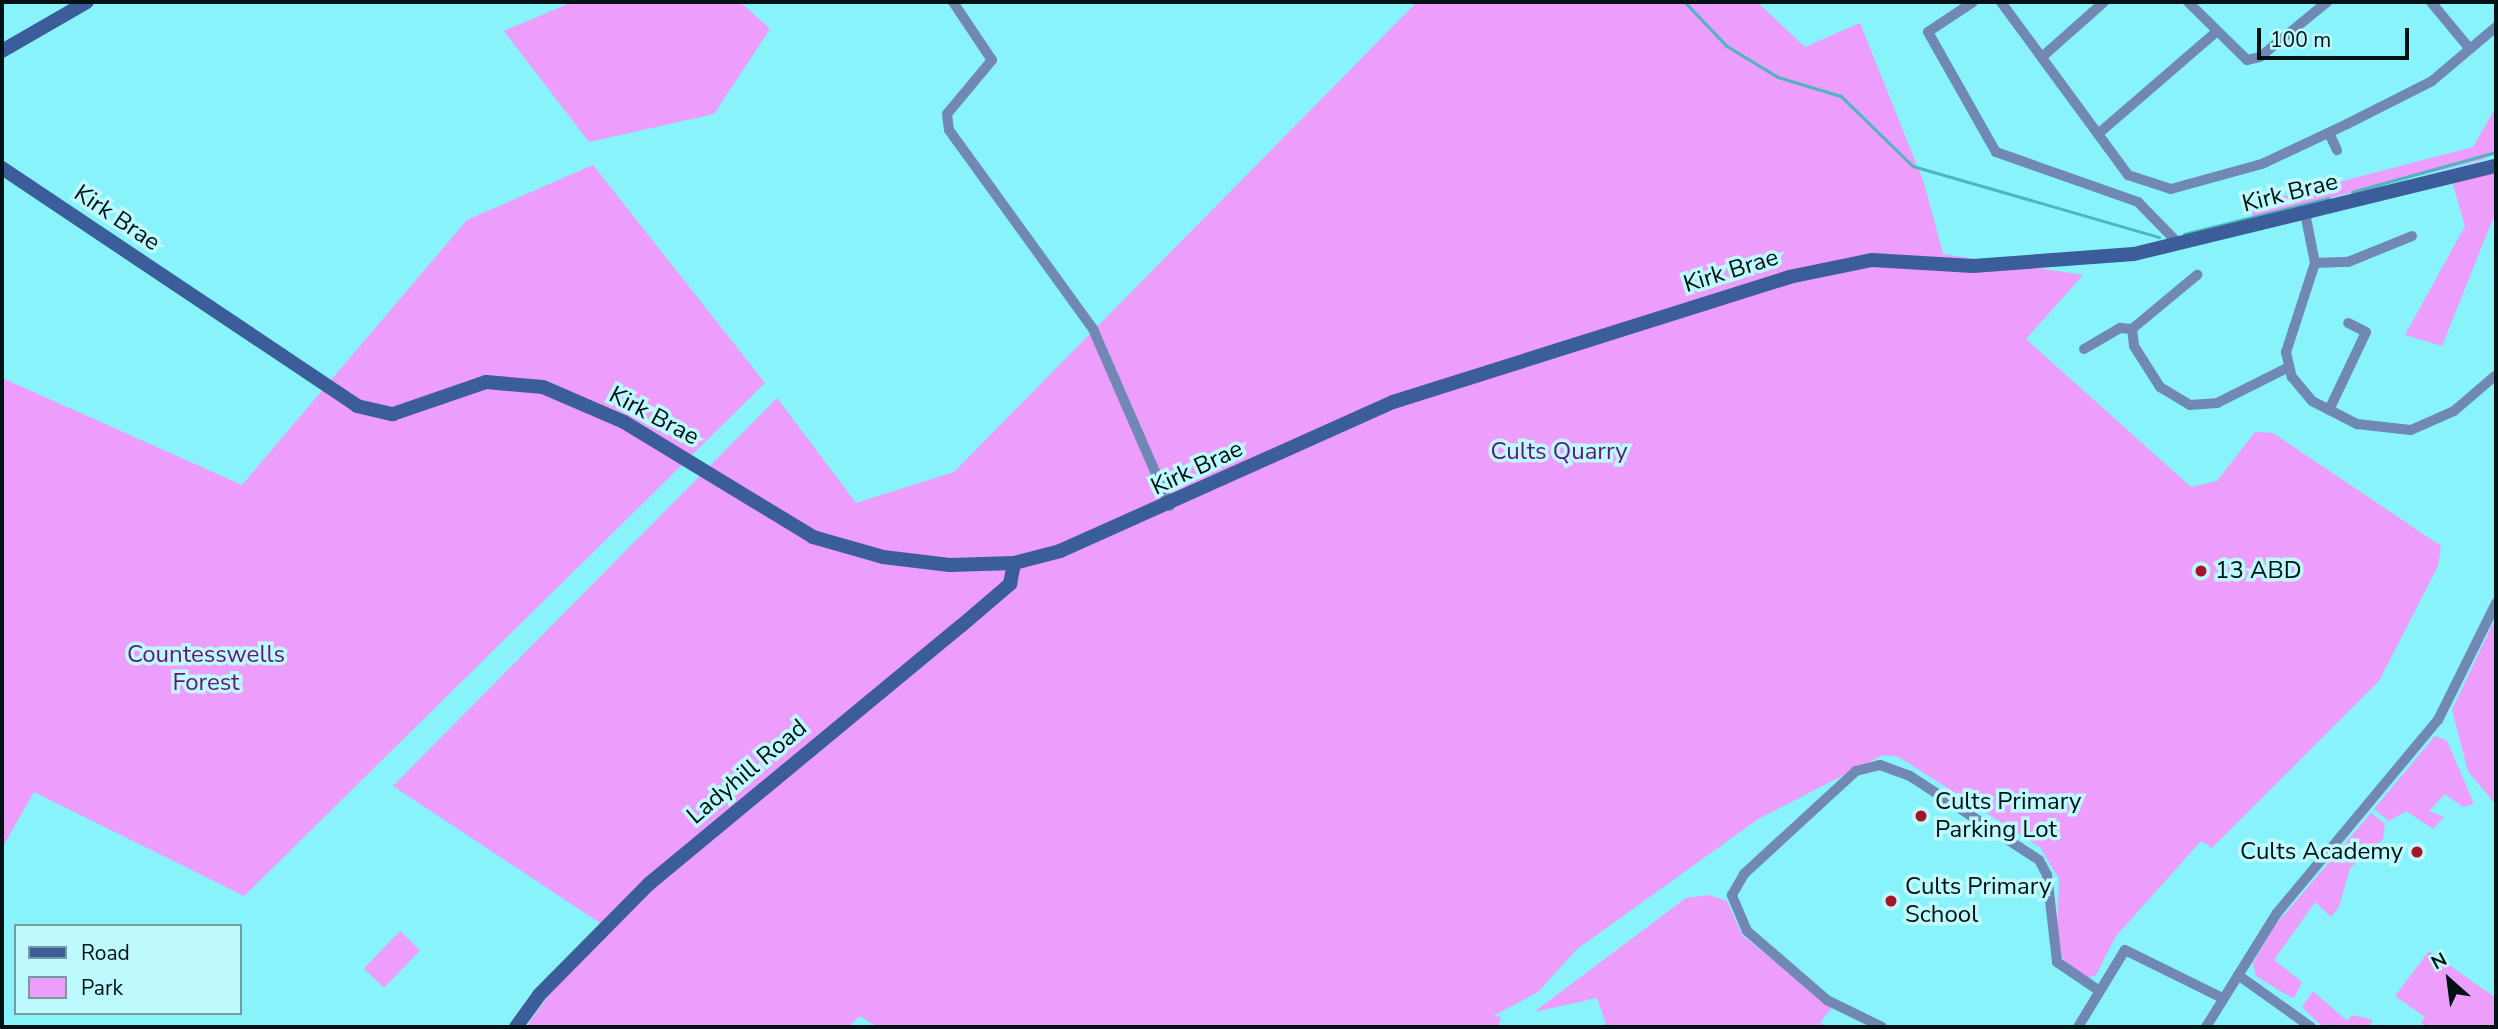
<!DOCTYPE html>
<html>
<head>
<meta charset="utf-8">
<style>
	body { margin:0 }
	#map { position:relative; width:2498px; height:1029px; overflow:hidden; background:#88f3fb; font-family:"Nunito Sans",sans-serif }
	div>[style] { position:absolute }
	.green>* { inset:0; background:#ed9dfb; transform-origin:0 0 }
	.stream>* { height:2.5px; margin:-1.25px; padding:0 1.25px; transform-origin:1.25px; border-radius:1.25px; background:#4eb5bd }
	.street>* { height:10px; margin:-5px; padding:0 5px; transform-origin:5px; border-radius:5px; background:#7088b3 }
	.secondary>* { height:14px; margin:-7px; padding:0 7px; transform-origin:7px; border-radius:7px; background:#3b5d9a }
	.dots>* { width:19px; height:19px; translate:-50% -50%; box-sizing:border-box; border:4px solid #bef9fd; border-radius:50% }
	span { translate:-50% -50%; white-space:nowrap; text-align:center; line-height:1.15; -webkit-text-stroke:7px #bef9fd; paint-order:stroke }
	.street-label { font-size:24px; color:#001213 }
	.park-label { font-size:24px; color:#641970 }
	.poi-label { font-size:24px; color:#001213 }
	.left { translate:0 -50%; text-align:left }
	.right { translate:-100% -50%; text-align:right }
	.frame { position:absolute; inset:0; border:4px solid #001213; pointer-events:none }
	.legend { position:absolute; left:14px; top:924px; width:228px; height:91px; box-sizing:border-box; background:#bef9fd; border:2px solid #729d9f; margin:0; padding:9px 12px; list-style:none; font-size:21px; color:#001213 }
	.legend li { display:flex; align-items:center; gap:14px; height:35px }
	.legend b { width:35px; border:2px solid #729d9f }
	.north { position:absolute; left:2414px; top:945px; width:70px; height:70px; -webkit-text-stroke:5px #bef9fd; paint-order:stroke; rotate:332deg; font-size:19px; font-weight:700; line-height:28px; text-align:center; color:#001213 }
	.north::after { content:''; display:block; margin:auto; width:24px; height:32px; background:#001213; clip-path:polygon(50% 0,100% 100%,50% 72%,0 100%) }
	.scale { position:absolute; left:2257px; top:28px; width:152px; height:32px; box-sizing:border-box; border:4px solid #001213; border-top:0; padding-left:9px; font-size:21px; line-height:24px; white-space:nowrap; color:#001213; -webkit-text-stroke:5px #bef9fd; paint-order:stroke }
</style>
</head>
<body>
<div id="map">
	<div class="green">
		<div style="clip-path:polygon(573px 2px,740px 2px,770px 29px,714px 114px,589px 142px,504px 31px)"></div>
		<div style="clip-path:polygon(1417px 2px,1757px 2px,1805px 47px,1860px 23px,1924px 183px,1943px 254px,2083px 275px,2026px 339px,2191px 487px,2217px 481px,2255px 432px,2273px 433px,2441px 546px,2438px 566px,2379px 681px,2212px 848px,2201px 841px,2116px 936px,2096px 975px,2085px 979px,2069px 969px,2057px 947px,2059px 879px,2040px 847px,1899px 757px,1883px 755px,1758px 819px,1577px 949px,1538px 992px,1493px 1016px,1501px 1017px,1498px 1027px,877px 1027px,860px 1016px,848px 1027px,526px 1027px,600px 923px,393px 786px,777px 398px,856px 503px,954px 472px)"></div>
		<div style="clip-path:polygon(2496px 107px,2496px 152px,2482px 160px,2253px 217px,2250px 205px,2473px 147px)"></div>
		<div style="clip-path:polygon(593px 165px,765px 383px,244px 896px,34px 792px,2px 848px,2px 378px,242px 485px,467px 220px)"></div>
		<div style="clip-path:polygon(2496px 166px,2496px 211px,2442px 346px,2405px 335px,2465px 226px,2451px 178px)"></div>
		<div style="clip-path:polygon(2496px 617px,2496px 805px,2468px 771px,2452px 710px)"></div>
		<div style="clip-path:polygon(2435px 736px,2447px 741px,2474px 804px,2463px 807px,2445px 794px,2429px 811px,2444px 817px,2433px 829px,2406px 811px,2389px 821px,2374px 809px)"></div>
		<div style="clip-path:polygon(2371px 813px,2385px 824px,2383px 839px,2350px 868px,2339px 907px,2331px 917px,2315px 902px,2274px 960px,2302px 982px,2294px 998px,2285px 994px,2256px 976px,2253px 963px,2274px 927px)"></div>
		<div style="clip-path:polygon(1709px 895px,1727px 901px,1742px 935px,1832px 1008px,1820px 1022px,1827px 1027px,1596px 1027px,1606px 1024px,1597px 998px,1534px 1012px,1686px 898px)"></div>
		<div style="left:400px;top:931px;width:28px;height:52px;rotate:44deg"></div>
		<div style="clip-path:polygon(2429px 951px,2496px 998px,2496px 1027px,2427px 1027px,2421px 1023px,2425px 1017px,2395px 996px)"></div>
		<div style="clip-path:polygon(2313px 991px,2347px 1021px,2353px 1015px,2373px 1020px,2368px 1027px,2323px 1027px,2302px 1007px)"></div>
	</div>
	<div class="stream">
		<div style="left:1685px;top:2px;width:61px;rotate:46.3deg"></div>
		<div style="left:1727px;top:46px;width:60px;rotate:31.3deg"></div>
		<div style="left:1778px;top:77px;width:66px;rotate:16.8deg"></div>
		<div style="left:1841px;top:96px;width:100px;rotate:44.2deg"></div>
		<div style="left:1913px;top:166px;width:256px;rotate:16.1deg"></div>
		<div style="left:2352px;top:192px;width:149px;rotate:-15.5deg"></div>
		<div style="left:2184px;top:234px;width:149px;rotate:-13.9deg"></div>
	</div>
	<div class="street">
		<div style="left:953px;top:2px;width:70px;rotate:56.1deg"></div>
		<div style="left:992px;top:60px;width:70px;rotate:129.8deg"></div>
		<div style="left:947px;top:114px;width:16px;rotate:83deg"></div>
		<div style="left:949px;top:130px;width:246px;rotate:54.1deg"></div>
		<div style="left:1093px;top:329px;width:193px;rotate:66.5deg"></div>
		<div style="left:1973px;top:2px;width:54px;rotate:146.3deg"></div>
		<div style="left:1928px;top:32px;width:138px;rotate:60.5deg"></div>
		<div style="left:1996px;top:152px;width:151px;rotate:19.4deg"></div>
		<div style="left:2138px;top:202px;width:59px;rotate:45.7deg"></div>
		<div style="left:2001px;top:2px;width:215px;rotate:53.7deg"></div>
		<div style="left:2128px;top:175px;width:45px;rotate:18deg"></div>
		<div style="left:2171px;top:189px;width:94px;rotate:-15.4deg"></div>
		<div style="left:2262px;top:164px;width:94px;rotate:-25.2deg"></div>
		<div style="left:2347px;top:124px;width:95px;rotate:-26.8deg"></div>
		<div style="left:2432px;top:81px;width:84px;rotate:-40.2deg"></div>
		<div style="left:2188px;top:2px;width:83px;rotate:44.5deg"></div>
		<div style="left:2247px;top:60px;width:13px;rotate:-13deg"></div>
		<div style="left:2260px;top:57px;width:87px;rotate:-39.4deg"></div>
		<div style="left:2431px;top:2px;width:61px;rotate:50.3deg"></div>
		<div style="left:2042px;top:57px;width:83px;rotate:-41.6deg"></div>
		<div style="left:2329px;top:133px;width:19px;rotate:65deg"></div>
		<div style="left:2098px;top:134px;width:156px;rotate:-40.8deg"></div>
		<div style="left:2305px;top:213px;width:51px;rotate:78.7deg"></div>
		<div style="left:2315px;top:263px;width:94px;rotate:108deg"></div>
		<div style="left:2286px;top:352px;width:26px;rotate:77deg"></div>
		<div style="left:2292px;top:377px;width:31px;rotate:50deg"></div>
		<div style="left:2312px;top:401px;width:51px;rotate:27.1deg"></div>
		<div style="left:2357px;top:424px;width:54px;rotate:6.3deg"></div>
		<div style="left:2411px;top:430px;width:47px;rotate:-23.8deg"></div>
		<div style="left:2454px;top:411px;width:55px;rotate:-40.6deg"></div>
		<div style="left:2315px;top:263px;width:33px;rotate:-2deg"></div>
		<div style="left:2348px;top:262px;width:69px;rotate:-22.1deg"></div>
		<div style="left:2132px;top:329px;width:17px;rotate:83deg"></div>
		<div style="left:2134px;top:346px;width:49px;rotate:57.6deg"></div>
		<div style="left:2160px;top:387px;width:35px;rotate:31deg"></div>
		<div style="left:2190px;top:405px;width:27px;rotate:-4deg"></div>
		<div style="left:2217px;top:403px;width:80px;rotate:-26.6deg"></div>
		<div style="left:2084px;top:349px;width:42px;rotate:-30.3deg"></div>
		<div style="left:2120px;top:328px;width:12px;rotate:5deg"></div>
		<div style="left:2132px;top:329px;width:85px;rotate:-39.7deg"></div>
		<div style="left:2329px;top:410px;width:86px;rotate:-64.6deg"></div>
		<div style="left:2366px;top:332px;width:20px;rotate:-153deg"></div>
		<div style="left:2238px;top:975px;width:90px;rotate:35.5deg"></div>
		<div style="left:1882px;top:1027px;width:61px;rotate:-153.9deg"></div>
		<div style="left:1827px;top:1000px;width:106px;rotate:-139.2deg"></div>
		<div style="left:1747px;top:931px;width:39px;rotate:-113deg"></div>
		<div style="left:1732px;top:895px;width:24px;rotate:-60deg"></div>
		<div style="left:1744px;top:874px;width:152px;rotate:-42.6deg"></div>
		<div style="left:1856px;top:771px;width:25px;rotate:-14deg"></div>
		<div style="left:1880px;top:765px;width:32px;rotate:20deg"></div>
		<div style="left:1910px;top:776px;width:154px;rotate:33.1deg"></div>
		<div style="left:2039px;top:860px;width:17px;rotate:62deg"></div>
		<div style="left:2047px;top:875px;width:88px;rotate:83.4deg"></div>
		<div style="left:2057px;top:962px;width:50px;rotate:34.3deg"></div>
		<div style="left:2078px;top:1027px;width:90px;rotate:-58.6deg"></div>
		<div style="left:2125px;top:950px;width:108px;rotate:26.3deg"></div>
		<div style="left:2206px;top:1027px;width:134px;rotate:-58.1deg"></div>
		<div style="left:2277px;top:913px;width:251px;rotate:-50.2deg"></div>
		<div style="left:2438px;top:720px;width:131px;rotate:-63.6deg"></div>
	</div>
	<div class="secondary">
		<div style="left:2px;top:51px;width:98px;rotate:-30deg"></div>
		<div style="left:2px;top:168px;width:427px;rotate:33.8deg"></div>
		<div style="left:357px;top:406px;width:37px;rotate:13deg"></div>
		<div style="left:393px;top:414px;width:98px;rotate:-19deg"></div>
		<div style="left:486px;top:382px;width:57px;rotate:5deg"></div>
		<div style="left:543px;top:387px;width:88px;rotate:23.4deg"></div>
		<div style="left:624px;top:422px;width:221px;rotate:31.3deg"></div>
		<div style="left:813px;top:537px;width:73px;rotate:15.9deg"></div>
		<div style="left:883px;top:557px;width:67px;rotate:6.8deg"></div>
		<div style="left:950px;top:565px;width:64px;rotate:-1.8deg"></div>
		<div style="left:1014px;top:563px;width:48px;rotate:-14.6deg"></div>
		<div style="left:1060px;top:551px;width:365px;rotate:-24.1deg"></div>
		<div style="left:1393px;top:402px;width:415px;rotate:-17.5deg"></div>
		<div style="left:1789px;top:277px;width:85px;rotate:-11.6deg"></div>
		<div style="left:1872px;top:260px;width:101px;rotate:3.4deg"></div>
		<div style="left:1973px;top:266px;width:161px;rotate:-4.3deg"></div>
		<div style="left:2134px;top:254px;width:373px;rotate:-13.7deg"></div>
		<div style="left:516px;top:1027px;width:39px;rotate:-54deg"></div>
		<div style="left:539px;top:995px;width:158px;rotate:-45.3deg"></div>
		<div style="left:650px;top:883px;width:403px;rotate:-39.6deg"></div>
		<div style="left:961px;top:626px;width:65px;rotate:-40.6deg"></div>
		<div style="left:1010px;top:584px;width:21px;rotate:-79deg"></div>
	</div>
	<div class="dots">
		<div style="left:2201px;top:571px;background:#a91329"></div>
		<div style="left:1921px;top:816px;background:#a91329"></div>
		<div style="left:2417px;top:852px;background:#a91329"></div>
		<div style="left:1891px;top:901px;background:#a91329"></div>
	</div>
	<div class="street-label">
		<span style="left:2290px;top:193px;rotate:-14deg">Kirk Brae</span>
		<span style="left:117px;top:218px;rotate:34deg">Kirk Brae</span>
		<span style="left:1731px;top:271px;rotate:-17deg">Kirk Brae</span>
		<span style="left:654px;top:416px;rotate:28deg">Kirk Brae</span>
		<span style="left:1197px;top:468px;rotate:-25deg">Kirk Brae</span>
		<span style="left:747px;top:772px;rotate:-40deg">Ladyhill Road</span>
	</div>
	<div class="park-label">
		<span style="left:1559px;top:452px">Cults Quarry</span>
		<span style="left:206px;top:669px">Countesswells<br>Forest</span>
	</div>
	<div class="poi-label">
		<span class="left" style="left:2215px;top:571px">13 ABD</span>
		<span class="left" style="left:1935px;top:816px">Cults Primary<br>Parking Lot</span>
		<span class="right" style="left:2403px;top:852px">Cults Academy</span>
		<span class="left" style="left:1905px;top:901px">Cults Primary<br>School</span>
	</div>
	<div class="frame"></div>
	<ul class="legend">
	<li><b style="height:9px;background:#3b5d9a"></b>Road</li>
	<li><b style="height:19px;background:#ed9dfb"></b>Park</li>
	</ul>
	<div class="north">N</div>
	<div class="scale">100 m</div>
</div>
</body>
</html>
